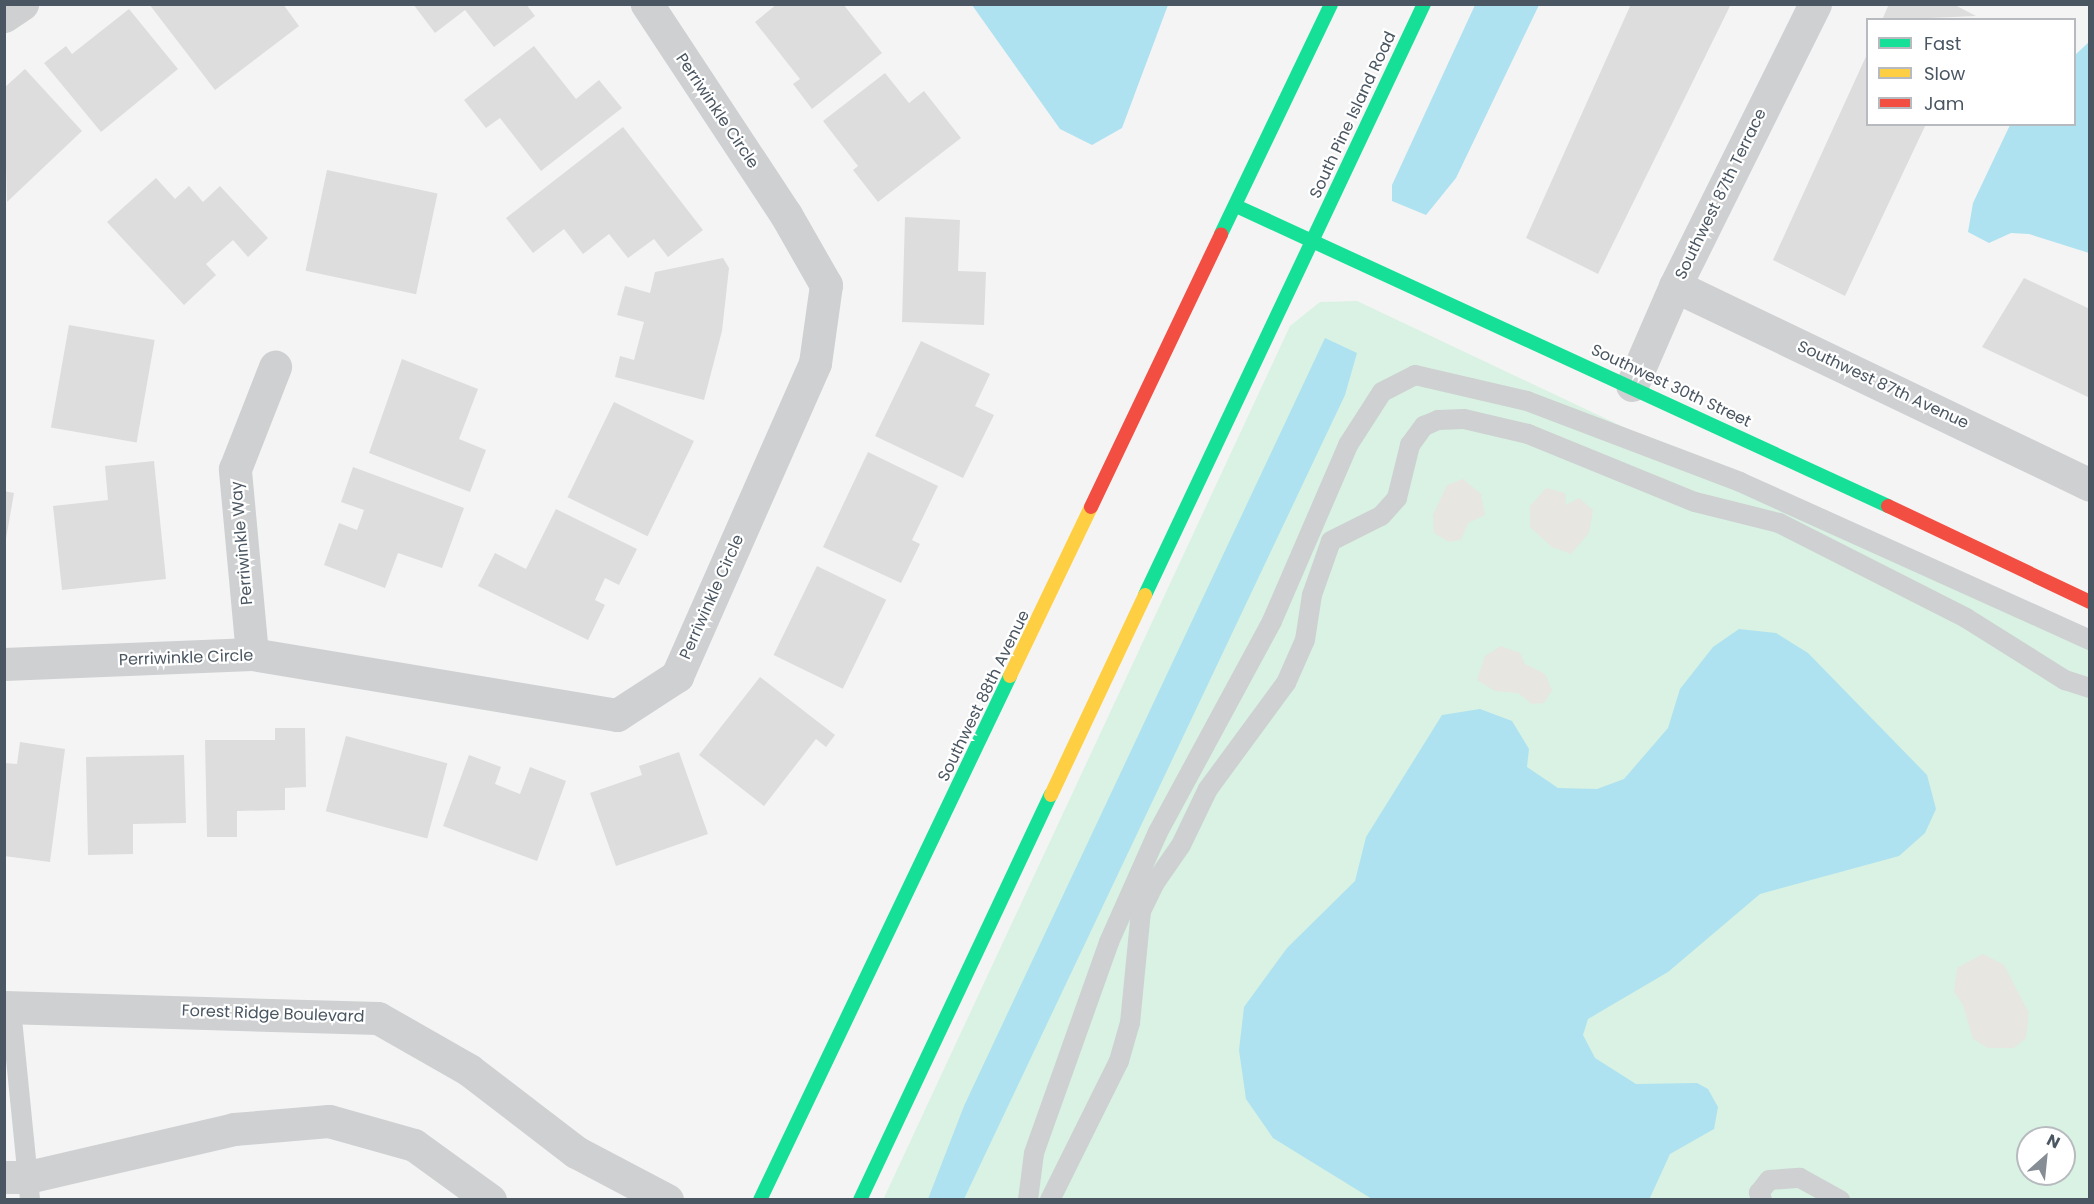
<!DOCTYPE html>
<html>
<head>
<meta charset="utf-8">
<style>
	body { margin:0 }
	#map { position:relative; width:2094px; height:1204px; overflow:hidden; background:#f4f4f4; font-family:Poppins,sans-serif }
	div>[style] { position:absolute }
	.green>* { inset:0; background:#d9f2e3 }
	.sand>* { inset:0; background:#e7e6e1 }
	.water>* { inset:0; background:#aee2f0 }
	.building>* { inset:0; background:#ddddde; transform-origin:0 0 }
	.lane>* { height:20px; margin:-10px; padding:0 10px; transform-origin:10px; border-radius:10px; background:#ced0d2 }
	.street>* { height:33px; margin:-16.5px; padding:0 16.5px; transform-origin:16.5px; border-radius:16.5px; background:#ced0d2 }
	.fast>* { height:14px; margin:-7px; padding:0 7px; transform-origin:7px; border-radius:7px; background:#16e098 }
	.slow>* { height:14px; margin:-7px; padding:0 7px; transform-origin:7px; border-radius:7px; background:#ffcf43 }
	.jam>* { height:14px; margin:-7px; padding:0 7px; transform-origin:7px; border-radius:7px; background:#f24e42 }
	span { translate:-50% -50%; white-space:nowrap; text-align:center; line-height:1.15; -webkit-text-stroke:4.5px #fff; paint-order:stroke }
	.street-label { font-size:16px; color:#4a5661 }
	.frame { position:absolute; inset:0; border:6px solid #4a5661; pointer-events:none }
	.legend { position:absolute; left:1866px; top:18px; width:210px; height:108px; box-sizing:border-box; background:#fff; border:2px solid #b7bbc0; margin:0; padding:8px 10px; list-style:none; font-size:18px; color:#4a5661 }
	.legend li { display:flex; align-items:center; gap:12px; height:30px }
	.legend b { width:30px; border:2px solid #b7bbc0 }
	.north { position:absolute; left:2016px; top:1126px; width:60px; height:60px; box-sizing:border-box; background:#fff; border:2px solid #b7bbc0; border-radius:50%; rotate:27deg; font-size:16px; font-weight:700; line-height:24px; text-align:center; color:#4a5661 }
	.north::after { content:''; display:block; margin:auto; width:21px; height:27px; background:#868d94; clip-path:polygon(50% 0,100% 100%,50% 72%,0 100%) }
</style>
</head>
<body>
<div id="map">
	<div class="green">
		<div style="clip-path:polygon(evenodd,1357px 301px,2089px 647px,2089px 1199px,883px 1200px,1290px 326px,1320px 302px,1357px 301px,2028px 1138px,2064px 1138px,2064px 1174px,2028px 1174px,2028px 1138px)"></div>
	</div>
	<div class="sand">
		<div style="clip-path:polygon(1463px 479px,1481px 494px,1485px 515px,1468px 523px,1461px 540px,1449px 542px,1434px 533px,1433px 515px,1447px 485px)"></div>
		<div style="clip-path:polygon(1546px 488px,1565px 493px,1566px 505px,1579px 498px,1593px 510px,1589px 533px,1571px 554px,1552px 547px,1530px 527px,1530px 506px)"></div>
		<div style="clip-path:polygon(1501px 646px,1520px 653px,1525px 664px,1545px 674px,1552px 690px,1544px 703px,1532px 704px,1518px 693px,1495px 691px,1477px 680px,1485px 656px)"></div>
		<div style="clip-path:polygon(1983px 954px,2004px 965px,2029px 1013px,2026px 1038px,2014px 1048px,1988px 1048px,1973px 1039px,1963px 1005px,1954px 992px,1957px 968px)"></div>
	</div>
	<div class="water">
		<div style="clip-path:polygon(972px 5px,1168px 5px,1122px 128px,1092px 145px,1060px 129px)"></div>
		<div style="clip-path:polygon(1475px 5px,1539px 5px,1456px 178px,1426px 215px,1392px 201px,1392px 185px)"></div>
		<div style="clip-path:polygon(2089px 42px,2089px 253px,2029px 234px,2011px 233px,1989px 243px,1968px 232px,1973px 203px,2010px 125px,2074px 124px,2075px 55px)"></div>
		<div style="clip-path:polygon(1325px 338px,1357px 353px,1345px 395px,964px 1199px,928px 1199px,964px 1106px)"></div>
		<div style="clip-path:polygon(1739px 629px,1776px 633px,1808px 653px,1927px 775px,1936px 809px,1925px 833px,1899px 856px,1760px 894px,1668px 972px,1588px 1019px,1583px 1035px,1595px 1058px,1636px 1084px,1697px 1083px,1708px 1089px,1718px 1107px,1714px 1129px,1670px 1154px,1649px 1200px,1372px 1199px,1273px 1138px,1246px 1099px,1239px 1050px,1244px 1007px,1287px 948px,1355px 881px,1366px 837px,1442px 715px,1480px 709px,1512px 721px,1529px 749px,1527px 767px,1558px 788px,1597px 789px,1624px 779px,1668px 728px,1680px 689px,1713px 647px)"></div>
	</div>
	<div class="building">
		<div style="clip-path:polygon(149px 4px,283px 4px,299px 26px,215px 90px)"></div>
		<div style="clip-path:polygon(413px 4px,526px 4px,535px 16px,494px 47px,465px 10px,435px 33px)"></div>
		<div style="clip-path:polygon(777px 4px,843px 4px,882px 53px,812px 109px,793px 84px,800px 79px,755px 22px)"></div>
		<div style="clip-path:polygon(1631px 4px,1731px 4px,1598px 274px,1526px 238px)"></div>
		<div style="clip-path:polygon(1889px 4px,1953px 4px,1976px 16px,1882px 20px)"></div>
		<div style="clip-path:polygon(129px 9px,178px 69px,101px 132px,44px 63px,66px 46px,72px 54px)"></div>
		<div style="clip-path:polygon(534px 46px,576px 99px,599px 80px,622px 108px,541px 171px,500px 118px,486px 128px,464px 100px)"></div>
		<div style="clip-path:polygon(1868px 52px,1868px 124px,1926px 124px,1845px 296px,1773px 260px)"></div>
		<div style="clip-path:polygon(25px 69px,82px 131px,7px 202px,4px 88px)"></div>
		<div style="clip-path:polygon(885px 73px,909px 103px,924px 91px,961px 138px,878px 202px,853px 170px,858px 166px,823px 121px)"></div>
		<div style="clip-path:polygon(623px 127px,703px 230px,668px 257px,654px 239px,628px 258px,609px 234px,583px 254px,564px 229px,533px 253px,506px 218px)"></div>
		<div style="left:327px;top:170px;width:113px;height:103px;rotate:12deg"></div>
		<div style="clip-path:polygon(156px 178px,175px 199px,189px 186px,203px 202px,220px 186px,268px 238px,248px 257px,233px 240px,206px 264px,216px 275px,184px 305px,107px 222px)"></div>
		<div style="clip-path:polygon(905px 217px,960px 220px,958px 271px,986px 272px,984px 325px,902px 322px)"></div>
		<div style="clip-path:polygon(723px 258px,729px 268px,722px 331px,704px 400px,615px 377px,620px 356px,634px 360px,644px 322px,617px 315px,625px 286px,650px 293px,655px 272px)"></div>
		<div style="clip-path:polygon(2024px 278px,2090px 309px,2090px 398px,1982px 347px)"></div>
		<div style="left:69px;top:325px;width:87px;height:104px;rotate:10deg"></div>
		<div style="clip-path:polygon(921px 341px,990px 374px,975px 406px,994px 415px,963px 478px,875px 436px)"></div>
		<div style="clip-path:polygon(402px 359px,478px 389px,459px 439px,486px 450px,470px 492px,369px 453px)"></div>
		<div style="left:614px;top:402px;width:89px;height:106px;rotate:26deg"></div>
		<div style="clip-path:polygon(868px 452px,938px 486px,912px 540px,920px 544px,901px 583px,823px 547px)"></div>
		<div style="clip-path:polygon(154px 461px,166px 579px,62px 590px,53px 506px,108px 500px,105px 466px)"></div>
		<div style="clip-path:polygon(353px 467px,464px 508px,442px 568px,398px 553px,385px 588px,324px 565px,339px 523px,357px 530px,364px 510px,341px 502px)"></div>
		<div style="clip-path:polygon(4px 491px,14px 493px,6px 539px,4px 539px)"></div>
		<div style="clip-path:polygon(556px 509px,637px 549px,619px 585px,605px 578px,595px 600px,605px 605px,588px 640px,478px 586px,495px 553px,526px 569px)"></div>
		<div style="left:817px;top:566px;width:77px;height:99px;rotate:26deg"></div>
		<div style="clip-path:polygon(760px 677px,835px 735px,826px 747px,816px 739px,764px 806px,699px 755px)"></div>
		<div style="clip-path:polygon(275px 728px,305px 728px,306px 787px,285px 788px,285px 810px,237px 811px,237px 837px,207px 837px,205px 740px,275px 740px)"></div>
		<div style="left:346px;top:736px;width:105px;height:78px;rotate:15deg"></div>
		<div style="clip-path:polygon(20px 742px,65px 749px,50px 862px,4px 856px,4px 763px,17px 764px)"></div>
		<div style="clip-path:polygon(679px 752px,708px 834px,616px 866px,590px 793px,642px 775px,639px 766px)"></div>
		<div style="clip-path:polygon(184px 755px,186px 823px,133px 824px,133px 854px,88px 855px,86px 757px)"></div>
		<div style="clip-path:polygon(469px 755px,501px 767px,495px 784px,520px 794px,530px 767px,566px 781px,537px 861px,443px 826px)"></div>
	</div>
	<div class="lane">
		<div style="left:11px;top:1009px;width:192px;rotate:84.3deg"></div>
		<div style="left:1028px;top:1200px;width:47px;rotate:-82.7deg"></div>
		<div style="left:1034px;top:1153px;width:224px;rotate:-70.4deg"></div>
		<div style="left:1109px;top:942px;width:120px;rotate:-66deg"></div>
		<div style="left:1158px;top:832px;width:240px;rotate:-61.6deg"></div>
		<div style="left:1272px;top:621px;width:192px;rotate:-66.6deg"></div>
		<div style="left:1348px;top:445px;width:63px;rotate:-57.3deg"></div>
		<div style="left:1382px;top:392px;width:37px;rotate:-27deg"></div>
		<div style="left:1415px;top:375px;width:115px;rotate:13.1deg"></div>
		<div style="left:1527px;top:401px;width:228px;rotate:20.8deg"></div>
		<div style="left:1740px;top:482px;width:384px;rotate:24.3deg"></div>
		<div style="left:1050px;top:1200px;width:155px;rotate:-63.6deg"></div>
		<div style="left:1119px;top:1061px;width:40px;rotate:-74deg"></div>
		<div style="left:1130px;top:1023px;width:113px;rotate:-84.4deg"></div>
		<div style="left:1141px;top:911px;width:30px;rotate:-64deg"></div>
		<div style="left:1154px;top:884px;width:47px;rotate:-55.3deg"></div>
		<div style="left:1181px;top:845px;width:62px;rotate:-64.3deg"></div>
		<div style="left:1208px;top:789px;width:132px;rotate:-53.7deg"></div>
		<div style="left:1286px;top:683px;width:47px;rotate:-66.2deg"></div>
		<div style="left:1305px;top:640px;width:46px;rotate:-81.2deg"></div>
		<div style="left:1312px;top:595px;width:57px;rotate:-70.6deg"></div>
		<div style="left:1331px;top:541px;width:56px;rotate:-26.6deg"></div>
		<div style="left:1381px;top:516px;width:24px;rotate:-48deg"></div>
		<div style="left:1397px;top:498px;width:55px;rotate:-76.2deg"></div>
		<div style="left:1410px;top:445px;width:24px;rotate:-54deg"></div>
		<div style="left:1424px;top:426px;width:15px;rotate:-23deg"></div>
		<div style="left:1438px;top:420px;width:26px;rotate:-2deg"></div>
		<div style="left:1464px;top:419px;width:66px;rotate:13.2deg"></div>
		<div style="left:1528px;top:434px;width:180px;rotate:22.2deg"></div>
		<div style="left:1695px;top:502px;width:87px;rotate:14deg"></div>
		<div style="left:1779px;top:523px;width:210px;rotate:26.9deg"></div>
		<div style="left:1966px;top:618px;width:117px;rotate:32.1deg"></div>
		<div style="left:2065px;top:680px;width:26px;rotate:18deg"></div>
		<div style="left:1762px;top:1200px;width:8px;rotate:-113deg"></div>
		<div style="left:1759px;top:1193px;width:16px;rotate:-52deg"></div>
		<div style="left:1769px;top:1180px;width:31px;rotate:-4deg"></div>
		<div style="left:1800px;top:1178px;width:46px;rotate:28.8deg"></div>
	</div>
	<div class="street">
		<div style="left:4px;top:16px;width:22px;rotate:-34deg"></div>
		<div style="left:1675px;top:286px;width:460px;rotate:25.6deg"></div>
		<div style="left:1632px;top:385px;width:108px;rotate:-66.5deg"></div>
		<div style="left:1675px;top:286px;width:315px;rotate:-63.6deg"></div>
		<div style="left:252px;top:654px;width:186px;rotate:-95.3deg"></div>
		<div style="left:235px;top:469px;width:110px;rotate:-68.6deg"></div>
		<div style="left:4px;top:664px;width:248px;rotate:-2.3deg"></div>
		<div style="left:252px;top:654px;width:370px;rotate:9.5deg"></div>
		<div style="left:617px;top:715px;width:72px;rotate:-33deg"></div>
		<div style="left:677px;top:676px;width:342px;rotate:-66.2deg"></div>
		<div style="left:815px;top:363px;width:79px;rotate:-82deg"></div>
		<div style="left:826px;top:285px;width:81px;rotate:-119.7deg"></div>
		<div style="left:786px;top:215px;width:253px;rotate:-123.4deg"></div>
		<div style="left:4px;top:1007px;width:374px;rotate:1.7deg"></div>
		<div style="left:378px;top:1018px;width:105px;rotate:29.7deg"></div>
		<div style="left:469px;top:1070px;width:135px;rotate:37.5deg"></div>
		<div style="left:576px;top:1152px;width:103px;rotate:27.8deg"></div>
		<div style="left:4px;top:1177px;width:24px"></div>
		<div style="left:28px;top:1177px;width:212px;rotate:-13.1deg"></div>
		<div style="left:234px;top:1129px;width:95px;rotate:-4.8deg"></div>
		<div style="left:329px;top:1121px;width:88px;rotate:15.8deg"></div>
		<div style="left:414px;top:1145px;width:94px;rotate:35.9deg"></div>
	</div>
	<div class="fast">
		<div style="left:1236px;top:206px;width:718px;rotate:24.71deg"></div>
		<div style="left:1221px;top:234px;width:255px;rotate:-64.4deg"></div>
		<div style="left:1145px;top:595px;width:654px;rotate:-64.73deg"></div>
		<div style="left:760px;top:1200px;width:581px;rotate:-64.49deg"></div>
		<div style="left:860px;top:1200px;width:448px;rotate:-64.8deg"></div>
	</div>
	<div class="slow">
		<div style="left:1010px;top:676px;width:187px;rotate:-64.4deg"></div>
		<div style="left:1051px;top:795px;width:221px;rotate:-64.8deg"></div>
	</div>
	<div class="jam">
		<div style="left:1888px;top:506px;width:224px;rotate:25.4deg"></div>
		<div style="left:1091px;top:507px;width:302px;rotate:-64.5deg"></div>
	</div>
	<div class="street-label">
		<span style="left:717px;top:111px;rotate:56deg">Perriwinkle Circle</span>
		<span style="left:1353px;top:115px;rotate:-65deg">South Pine Island Road</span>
		<span style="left:1721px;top:194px;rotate:-64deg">Southwest 87th Terrace</span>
		<span style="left:1883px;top:385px;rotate:25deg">Southwest 87th Avenue</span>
		<span style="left:1671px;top:386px;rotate:25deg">Southwest 30th Street</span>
		<span style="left:242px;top:543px;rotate:-95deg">Perriwinkle Way</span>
		<span style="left:712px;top:597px;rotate:-66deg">Perriwinkle Circle</span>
		<span style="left:186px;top:658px;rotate:-2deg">Perriwinkle Circle</span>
		<span style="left:984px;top:696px;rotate:-64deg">Southwest 88th Avenue</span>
		<span style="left:273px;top:1014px;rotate:2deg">Forest Ridge Boulevard</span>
	</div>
	<div class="frame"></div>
	<ul class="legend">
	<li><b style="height:8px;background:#16e098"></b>Fast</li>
	<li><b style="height:8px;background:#ffcf43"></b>Slow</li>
	<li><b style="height:8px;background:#f24e42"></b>Jam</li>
	</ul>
	<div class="north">N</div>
</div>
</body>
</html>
